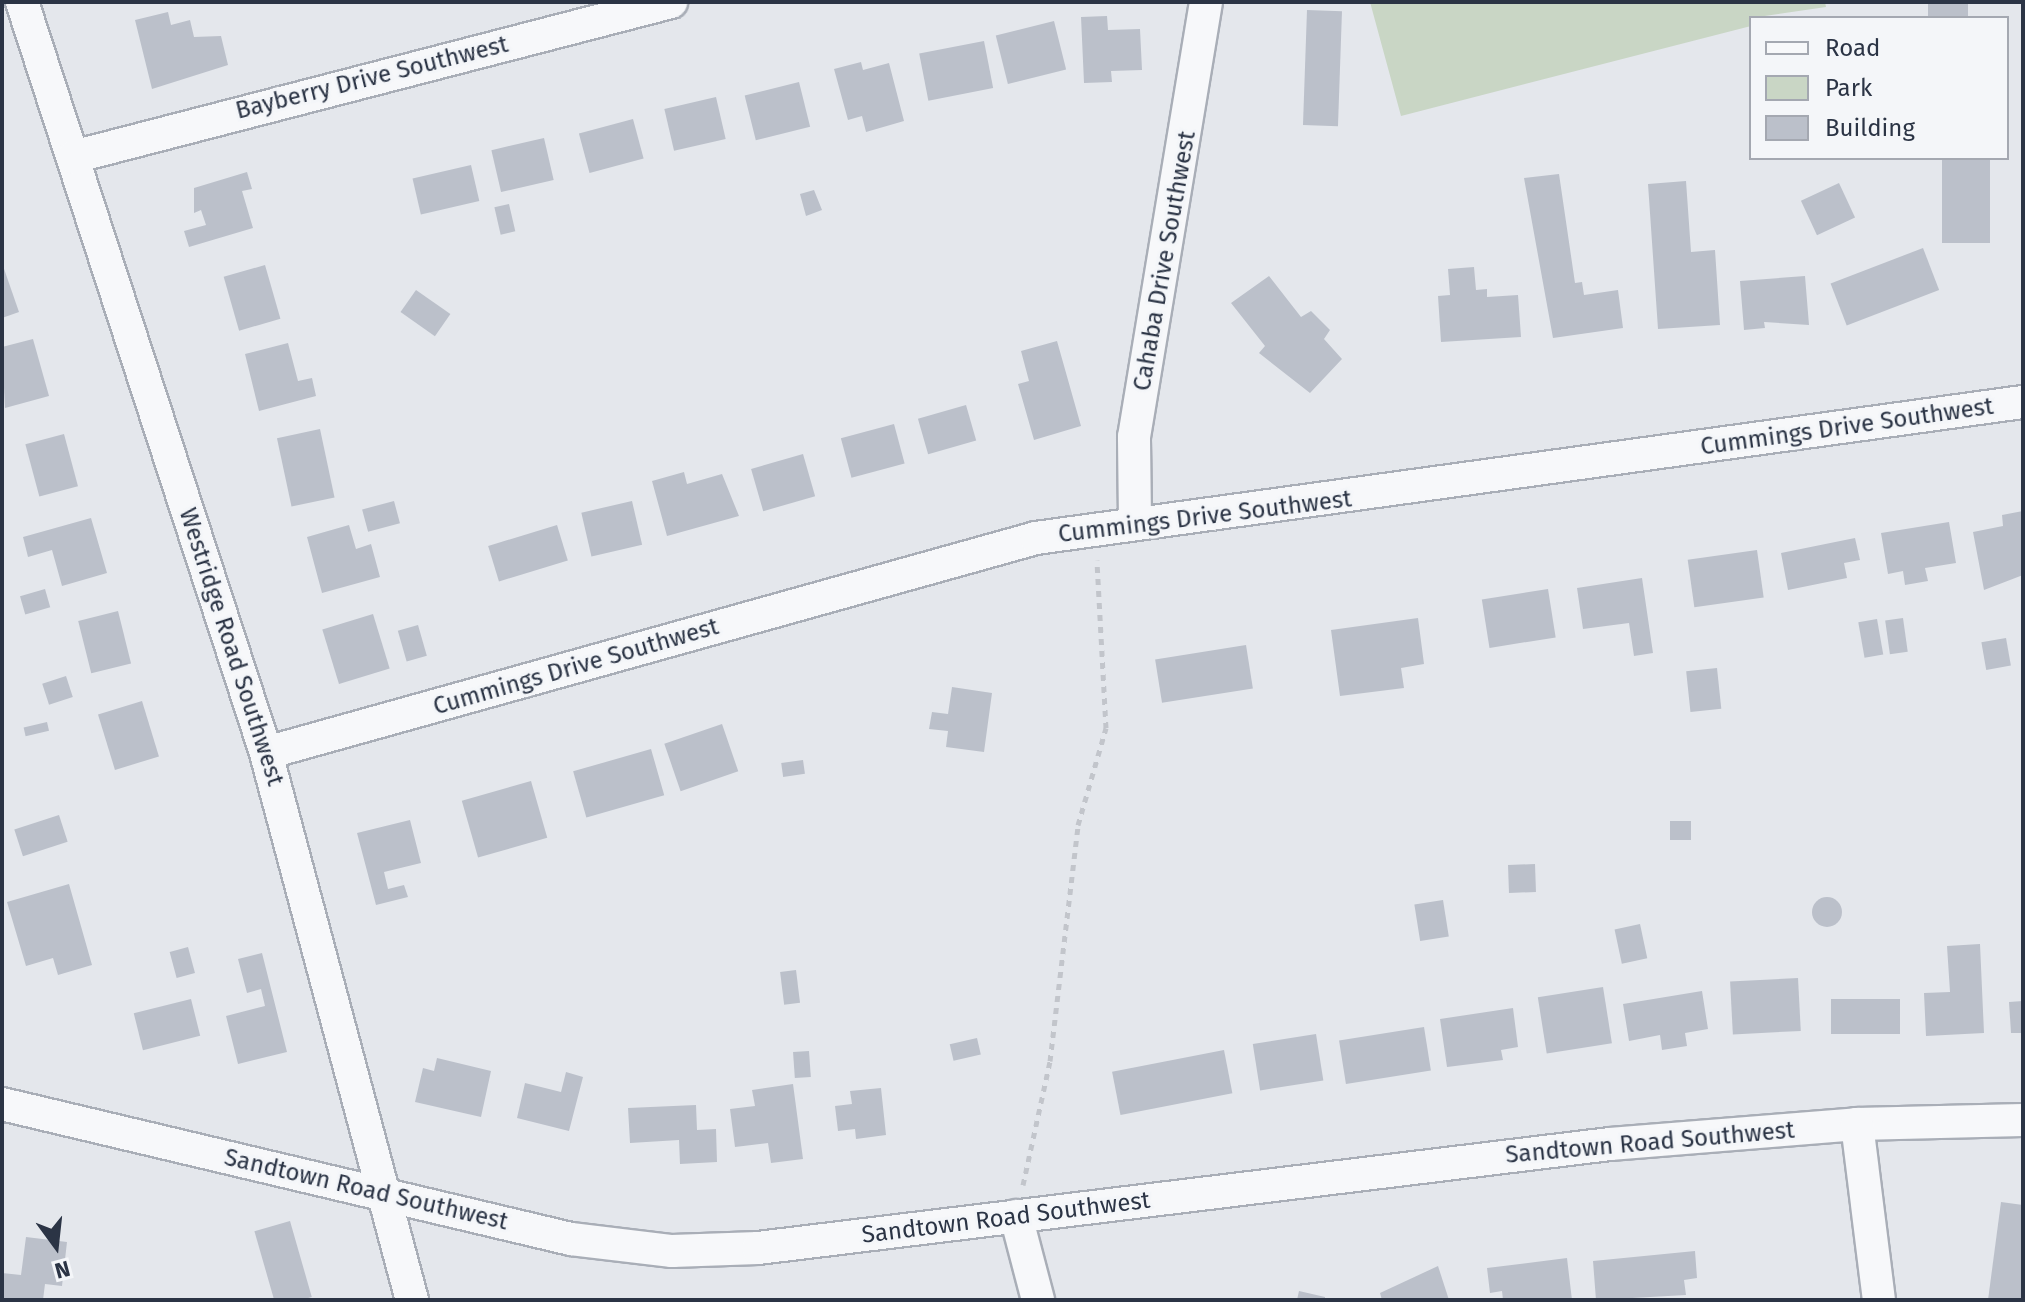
<!DOCTYPE html>
<html>
<head>
<meta charset="utf-8">
<style>
	body { margin:0 }
	#map { position:relative; width:2025px; height:1302px; overflow:hidden; background:#e4e7ec; font-family:"Fira Sans",sans-serif }
	div>[style] { position:absolute }
	.green>* { inset:0; background:#c9d6c5 }
	.building>* { inset:0; background:#bbc0ca; transform-origin:0 0 }
	.round { border-radius:50% }
	.path>* { height:5px; margin-top:-2.5px; transform-origin:0; background:repeating-linear-gradient(90deg,#c2c5cb 0 6px,transparent 0 12px) }
	.roads { filter:drop-shadow(2px 0 #a9aeb7) drop-shadow(-2px 0 #a9aeb7) drop-shadow(0 2px #a9aeb7) drop-shadow(0 -2px #a9aeb7) }
	.minor>* { height:32px; margin:-16px; padding:0 16px; transform-origin:16px; border-radius:16px; background:#f7f8fa }
	span { translate:-50% -50%; white-space:nowrap; text-align:center; line-height:1.15; -webkit-text-stroke:6px #f4f6f9; paint-order:stroke }
	.street-label { font-size:24px; color:#2b3445 }
	.frame { position:absolute; inset:0; border:4px solid #2b3445; pointer-events:none }
	.legend { position:absolute; left:1749px; top:16px; width:260px; height:144px; box-sizing:border-box; background:#f4f6f9; border:2px solid #a4a8b1; margin:0; padding:10px 14px; list-style:none; font-size:24px; color:#2b3445 }
	.legend li { display:flex; align-items:center; gap:16px; height:40px }
	.legend b { width:40px; border:2px solid #a4a8b1 }
	.north { position:absolute; left:16px; top:1206px; width:80px; height:80px; -webkit-text-stroke:6px #f4f6f9; paint-order:stroke; rotate:165deg; font-size:22px; font-weight:700; line-height:32px; text-align:center; color:#2b3445 }
	.north::after { content:''; display:block; margin:auto; width:28px; height:36px; background:#2b3445; clip-path:polygon(50% 0,100% 100%,50% 72%,0 100%) }
</style>
</head>
<body>
<div id="map">
	<div class="green">
		<div style="clip-path:polygon(1370px 2px,1825px 2px,1826px 7px,1751px 18px,1751px 26px,1401px 116px)"></div>
	</div>
	<div class="building">
		<div style="left:1928px;top:2px;width:40px;height:16px"></div>
		<div style="left:1307px;top:10px;width:35px;height:115px;rotate:2deg"></div>
		<div style="clip-path:polygon(168px 12px,171px 25px,190px 20px,194px 37px,221px 36px,228px 65px,152px 89px,135px 20px)"></div>
		<div style="clip-path:polygon(1107px 16px,1108px 30px,1140px 29px,1142px 70px,1111px 71px,1112px 82px,1084px 83px,1081px 17px)"></div>
		<div style="left:1054px;top:21px;width:50px;height:60px;rotate:76deg"></div>
		<div style="left:984px;top:41px;width:48px;height:66px;rotate:79deg"></div>
		<div style="clip-path:polygon(861px 62px,863px 70px,889px 63px,904px 121px,866px 132px,862px 116px,848px 120px,834px 69px)"></div>
		<div style="left:799px;top:82px;width:46px;height:56px;rotate:76deg"></div>
		<div style="left:716px;top:97px;width:43px;height:53px;rotate:77deg"></div>
		<div style="left:633px;top:119px;width:41px;height:56px;rotate:75deg"></div>
		<div style="left:544px;top:138px;width:43px;height:54px;rotate:77deg"></div>
		<div style="left:1942px;top:158px;width:48px;height:85px"></div>
		<div style="left:471px;top:165px;width:37px;height:60px;rotate:77deg"></div>
		<div style="clip-path:polygon(247px 172px,252px 189px,242px 191px,253px 228px,189px 247px,184px 231px,206px 225px,201px 210px,194px 213px,194px 188px)"></div>
		<div style="clip-path:polygon(1559px 174px,1575px 283px,1582px 282px,1584px 295px,1618px 290px,1623px 328px,1553px 338px,1524px 178px)"></div>
		<div style="clip-path:polygon(1686px 181px,1691px 252px,1715px 250px,1720px 325px,1658px 329px,1648px 184px)"></div>
		<div style="left:1839px;top:183px;width:38px;height:42px;rotate:65deg"></div>
		<div style="clip-path:polygon(814px 190px,822px 210px,806px 216px,800px 194px)"></div>
		<div style="left:509px;top:204px;width:28px;height:15px;rotate:77deg"></div>
		<div style="left:1923px;top:248px;width:45px;height:99px;rotate:69deg"></div>
		<div style="clip-path:polygon(2px 263px,19px 312px,2px 318px)"></div>
		<div style="left:265px;top:265px;width:56px;height:43px;rotate:74deg"></div>
		<div style="clip-path:polygon(1474px 267px,1476px 290px,1487px 289px,1487px 297px,1518px 295px,1521px 337px,1441px 342px,1438px 296px,1450px 295px,1448px 269px)"></div>
		<div style="clip-path:polygon(1269px 276px,1301px 317px,1311px 311px,1330px 330px,1324px 339px,1342px 359px,1310px 393px,1259px 353px,1265px 346px,1231px 303px)"></div>
		<div style="clip-path:polygon(1805px 276px,1809px 325px,1764px 322px,1765px 328px,1744px 330px,1740px 281px)"></div>
		<div style="left:416px;top:290px;width:42px;height:27px;rotate:35deg"></div>
		<div style="clip-path:polygon(33px 339px,49px 396px,5px 408px,2px 347px)"></div>
		<div style="clip-path:polygon(1057px 341px,1081px 426px,1034px 440px,1018px 384px,1029px 381px,1021px 351px)"></div>
		<div style="clip-path:polygon(288px 343px,298px 381px,312px 378px,316px 396px,259px 411px,245px 354px)"></div>
		<div style="left:966px;top:405px;width:37px;height:50px;rotate:74deg"></div>
		<div style="left:894px;top:424px;width:41px;height:55px;rotate:75deg"></div>
		<div style="left:320px;top:429px;width:70px;height:44px;rotate:78deg"></div>
		<div style="left:64px;top:434px;width:54px;height:40px;rotate:75deg"></div>
		<div style="left:803px;top:454px;width:44px;height:54px;rotate:74deg"></div>
		<div style="clip-path:polygon(684px 472px,687px 484px,722px 474px,739px 516px,667px 536px,652px 481px)"></div>
		<div style="left:394px;top:501px;width:23px;height:33px;rotate:75deg"></div>
		<div style="left:632px;top:501px;width:45px;height:52px;rotate:77deg"></div>
		<div style="clip-path:polygon(2023px 511px,2023px 575px,1984px 590px,1973px 532px,2003px 526px,2002px 515px)"></div>
		<div style="clip-path:polygon(91px 518px,107px 573px,62px 586px,52px 550px,28px 557px,23px 537px)"></div>
		<div style="clip-path:polygon(1949px 522px,1956px 563px,1925px 568px,1928px 581px,1905px 585px,1903px 571px,1888px 574px,1881px 533px)"></div>
		<div style="clip-path:polygon(349px 525px,356px 549px,371px 544px,380px 577px,322px 593px,307px 537px)"></div>
		<div style="left:557px;top:525px;width:37px;height:72px;rotate:73deg"></div>
		<div style="clip-path:polygon(1855px 538px,1860px 560px,1844px 563px,1847px 578px,1788px 590px,1781px 553px)"></div>
		<div style="left:1757px;top:550px;width:48px;height:70px;rotate:82deg"></div>
		<div style="clip-path:polygon(1642px 578px,1653px 653px,1634px 656px,1629px 623px,1583px 629px,1577px 588px)"></div>
		<div style="left:45px;top:589px;width:19px;height:26px;rotate:74deg"></div>
		<div style="left:1548px;top:589px;width:49px;height:67px;rotate:81deg"></div>
		<div style="left:118px;top:611px;width:54px;height:41px;rotate:76deg"></div>
		<div style="left:373px;top:614px;width:57px;height:53px;rotate:73deg"></div>
		<div style="clip-path:polygon(1418px 618px,1424px 664px,1401px 668px,1404px 688px,1340px 696px,1331px 630px)"></div>
		<div style="left:1903px;top:618px;width:34px;height:18px;rotate:82deg"></div>
		<div style="left:1877px;top:619px;width:36px;height:19px;rotate:80deg"></div>
		<div style="left:418px;top:625px;width:32px;height:21px;rotate:74deg"></div>
		<div style="left:2006px;top:638px;width:28px;height:25px;rotate:80deg"></div>
		<div style="left:1246px;top:645px;width:44px;height:92px;rotate:81deg"></div>
		<div style="left:1717px;top:668px;width:41px;height:31px;rotate:84deg"></div>
		<div style="left:66px;top:676px;width:22px;height:25px;rotate:72deg"></div>
		<div style="clip-path:polygon(952px 687px,992px 693px,984px 752px,946px 747px,948px 731px,929px 729px,932px 712px,948px 714px)"></div>
		<div style="left:142px;top:701px;width:58px;height:46px;rotate:73deg"></div>
		<div style="left:47px;top:722px;width:9px;height:24px;rotate:77deg"></div>
		<div style="left:722px;top:724px;width:50px;height:61px;rotate:71deg"></div>
		<div style="left:651px;top:749px;width:48px;height:81px;rotate:74deg"></div>
		<div style="left:803px;top:760px;width:14px;height:22px;rotate:82deg"></div>
		<div style="left:531px;top:781px;width:59px;height:72px;rotate:74deg"></div>
		<div style="left:59px;top:815px;width:28px;height:47px;rotate:72deg"></div>
		<div style="clip-path:polygon(410px 820px,421px 863px,384px 872px,388px 889px,404px 885px,408px 897px,376px 905px,357px 833px)"></div>
		<div style="left:1670px;top:821px;width:21px;height:19px"></div>
		<div style="left:1535px;top:864px;width:28px;height:27px;rotate:88deg"></div>
		<div style="clip-path:polygon(69px 884px,92px 965px,58px 975px,53px 958px,26px 966px,7px 902px)"></div>
		<div class="round" style="left:1812px;top:897px;width:30px;height:30px"></div>
		<div style="left:1443px;top:900px;width:37px;height:29px;rotate:81deg"></div>
		<div style="left:1640px;top:924px;width:35px;height:26px;rotate:78deg"></div>
		<div style="clip-path:polygon(1980px 944px,1984px 1033px,1926px 1036px,1924px 993px,1950px 992px,1947px 946px)"></div>
		<div style="left:188px;top:947px;width:27px;height:19px;rotate:75deg"></div>
		<div style="clip-path:polygon(262px 953px,287px 1052px,238px 1064px,226px 1016px,265px 1006px,261px 989px,247px 993px,238px 959px)"></div>
		<div style="left:796px;top:970px;width:33px;height:16px;rotate:83deg"></div>
		<div style="left:1798px;top:978px;width:53px;height:68px;rotate:87deg"></div>
		<div style="left:1603px;top:987px;width:57px;height:66px;rotate:81deg"></div>
		<div style="clip-path:polygon(1702px 991px,1708px 1029px,1685px 1033px,1687px 1046px,1662px 1050px,1660px 1035px,1629px 1041px,1623px 1004px)"></div>
		<div style="left:191px;top:999px;width:38px;height:59px;rotate:76deg"></div>
		<div style="left:1900px;top:999px;width:35px;height:69px;rotate:90deg"></div>
		<div style="clip-path:polygon(2023px 1001px,2023px 1033px,2011px 1033px,2009px 1002px)"></div>
		<div style="clip-path:polygon(1513px 1008px,1518px 1047px,1501px 1050px,1503px 1060px,1447px 1067px,1440px 1019px)"></div>
		<div style="left:1424px;top:1027px;width:44px;height:86px;rotate:81deg"></div>
		<div style="left:1316px;top:1034px;width:47px;height:64px;rotate:81deg"></div>
		<div style="left:977px;top:1038px;width:17px;height:28px;rotate:77deg"></div>
		<div style="left:1224px;top:1050px;width:44px;height:114px;rotate:79deg"></div>
		<div style="left:809px;top:1051px;width:26px;height:16px;rotate:86deg"></div>
		<div style="clip-path:polygon(437px 1058px,491px 1071px,481px 1117px,415px 1102px,423px 1068px,434px 1071px)"></div>
		<div style="clip-path:polygon(566px 1072px,583px 1077px,569px 1131px,517px 1118px,525px 1083px,561px 1092px)"></div>
		<div style="clip-path:polygon(793px 1084px,803px 1159px,771px 1163px,768px 1143px,735px 1147px,730px 1109px,755px 1106px,752px 1090px)"></div>
		<div style="clip-path:polygon(881px 1088px,886px 1135px,856px 1139px,855px 1129px,838px 1131px,835px 1106px,852px 1104px,850px 1091px)"></div>
		<div style="clip-path:polygon(696px 1105px,697px 1130px,716px 1129px,717px 1162px,680px 1164px,679px 1140px,630px 1143px,628px 1108px)"></div>
		<div style="clip-path:polygon(2001px 1202px,2023px 1205px,2023px 1300px,1988px 1300px)"></div>
		<div style="left:290px;top:1221px;width:79px;height:37px;rotate:74deg"></div>
		<div style="clip-path:polygon(26px 1237px,67px 1242px,62px 1286px,45px 1284px,43px 1300px,2px 1300px,2px 1273px,21px 1275px)"></div>
		<div style="clip-path:polygon(1695px 1251px,1697px 1278px,1684px 1280px,1686px 1295px,1596px 1300px,1593px 1261px)"></div>
		<div style="clip-path:polygon(1567px 1258px,1572px 1300px,1503px 1300px,1502px 1291px,1490px 1293px,1487px 1268px)"></div>
		<div style="clip-path:polygon(1438px 1266px,1449px 1300px,1382px 1300px,1380px 1293px)"></div>
		<div style="clip-path:polygon(1299px 1291px,1325px 1297px,1325px 1300px,1297px 1300px)"></div>
	</div>
	<div class="path">
		<div style="left:1023px;top:1185px;width:127px;rotate:-77.7deg"></div>
		<div style="left:1050px;top:1061px;width:238px;rotate:-83.2deg"></div>
		<div style="left:1078px;top:825px;width:101px;rotate:-73.9deg"></div>
		<div style="left:1106px;top:728px;width:168px;rotate:-93.1deg"></div>
	</div>
	<div class="roads">
		<div class="minor">
			<div style="left:22px;top:2px;width:790px;rotate:72deg"></div>
			<div style="left:266px;top:753px;width:566px;rotate:75.06deg"></div>
			<div style="left:73px;top:157px;width:618px;rotate:-14.53deg"></div>
			<div style="left:1135px;top:521px;width:84px;rotate:-90.7deg"></div>
			<div style="left:1134px;top:437px;width:441px;rotate:-80.6deg"></div>
			<div style="left:266px;top:753px;width:799px;rotate:-15.6deg"></div>
			<div style="left:1036px;top:538px;width:996px;rotate:-7.85deg"></div>
			<div style="left:2px;top:1104px;width:585px;rotate:13.35deg"></div>
			<div style="left:571px;top:1239px;width:102px;rotate:6.8deg"></div>
			<div style="left:672px;top:1251px;width:86px;rotate:-2deg"></div>
			<div style="left:758px;top:1248px;width:858px;rotate:-6.96deg"></div>
			<div style="left:1610px;top:1144px;width:248px;rotate:-4.6deg"></div>
			<div style="left:1857px;top:1124px;width:166px;rotate:-1.4deg"></div>
			<div style="left:1857px;top:1124px;width:177px;rotate:82.9deg"></div>
			<div style="left:1016px;top:1216px;width:87px;rotate:75.3deg"></div>
		</div>
	</div>
	<div class="street-label">
		<span style="left:372px;top:78px;rotate:-14deg">Bayberry Drive Southwest</span>
		<span style="left:1165px;top:261px;rotate:-80deg">Cahaba Drive Southwest</span>
		<span style="left:1847px;top:427px;rotate:-8deg">Cummings Drive Southwest</span>
		<span style="left:1205px;top:517px;rotate:-7deg">Cummings Drive Southwest</span>
		<span style="left:231px;top:647px;rotate:72deg">Westridge Road Southwest</span>
		<span style="left:576px;top:667px;rotate:-16deg">Cummings Drive Southwest</span>
		<span style="left:1650px;top:1143px;rotate:-5deg">Sandtown Road Southwest</span>
		<span style="left:366px;top:1190px;rotate:13deg">Sandtown Road Southwest</span>
		<span style="left:1006px;top:1218px;rotate:-7deg">Sandtown Road Southwest</span>
	</div>
	<div class="frame"></div>
	<ul class="legend">
	<li><b style="height:10px;background:#f7f8fa"></b>Road</li>
	<li><b style="height:22px;background:#c9d6c5"></b>Park</li>
	<li><b style="height:22px;background:#bbc0ca"></b>Building</li>
	</ul>
	<div class="north">N</div>
</div>
</body>
</html>
